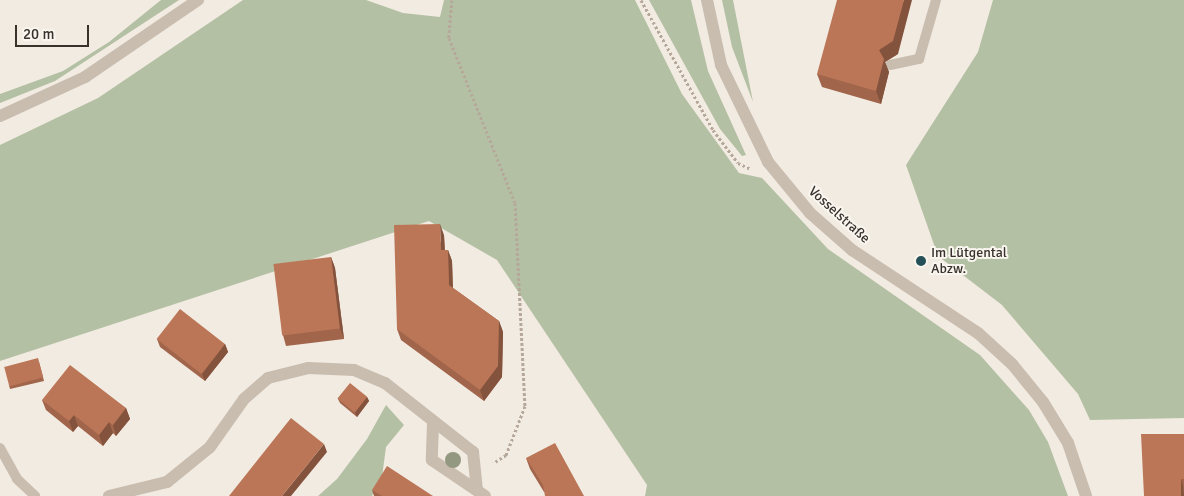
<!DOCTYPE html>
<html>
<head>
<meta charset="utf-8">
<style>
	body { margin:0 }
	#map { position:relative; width:1184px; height:496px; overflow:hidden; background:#f2ebe2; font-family:Signika,sans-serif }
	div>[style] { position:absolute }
	.green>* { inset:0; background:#b4c0a3 }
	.path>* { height:3px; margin-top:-1.5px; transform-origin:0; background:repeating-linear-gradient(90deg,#b5a799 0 2.5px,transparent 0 5px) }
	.service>* { height:10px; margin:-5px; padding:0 5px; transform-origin:5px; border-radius:5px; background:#c9bdaf }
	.minor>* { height:12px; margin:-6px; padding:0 6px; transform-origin:6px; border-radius:6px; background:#c9bdaf }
	.tertiary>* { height:12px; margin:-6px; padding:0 6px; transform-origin:6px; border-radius:6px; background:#c9bdaf }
	.trees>* { width:16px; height:16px; margin:-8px; border-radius:50%; background:#939881 }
	.wall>* { inset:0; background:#a1654b }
	.shaded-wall>* { inset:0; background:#83533d }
	.building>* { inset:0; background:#bb7657; transform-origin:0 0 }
	.dots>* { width:14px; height:14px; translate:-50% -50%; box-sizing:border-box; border:2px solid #f9f5ef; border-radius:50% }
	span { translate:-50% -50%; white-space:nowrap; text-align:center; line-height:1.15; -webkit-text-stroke:4px #f9f5ef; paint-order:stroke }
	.street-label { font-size:14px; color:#39312c }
	.poi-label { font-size:14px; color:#39312c }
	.left { translate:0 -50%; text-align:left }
	.scale { position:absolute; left:15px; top:25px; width:74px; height:22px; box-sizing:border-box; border:2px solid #39312c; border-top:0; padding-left:6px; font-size:15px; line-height:18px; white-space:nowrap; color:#39312c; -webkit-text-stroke:4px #f9f5ef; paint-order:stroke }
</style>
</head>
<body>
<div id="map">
	<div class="green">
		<div style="clip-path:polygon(161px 0,179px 0,55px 81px,0 103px,0 94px,63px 71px,109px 42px)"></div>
		<div style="clip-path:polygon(243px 0,366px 0,403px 13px,440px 17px,444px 0,635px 0,682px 94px,739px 173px,762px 178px,828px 249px,980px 355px,1029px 410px,1048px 442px,1068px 496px,645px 496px,647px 485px,497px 260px,429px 221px,0 361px,0 145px,98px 98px)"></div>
		<div style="clip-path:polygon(649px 0,691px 0,708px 71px,746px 155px,742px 156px,720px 129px)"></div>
		<div style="clip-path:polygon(722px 0,733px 0,753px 102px,732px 47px)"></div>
		<div style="clip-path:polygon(993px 0,1184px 0,1184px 418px,1090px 420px,1078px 394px,1002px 305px,938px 256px,906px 165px,978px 52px)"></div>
		<div style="clip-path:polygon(386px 405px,404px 425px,386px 447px,382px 477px,372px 496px,318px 496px,337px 479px,367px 439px)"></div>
	</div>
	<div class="path">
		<div style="left:452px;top:0;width:38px;rotate:95deg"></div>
		<div style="left:449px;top:38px;width:178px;rotate:68.2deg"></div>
		<div style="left:515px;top:203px;width:203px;rotate:87.2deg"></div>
		<div style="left:525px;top:406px;width:53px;rotate:111.2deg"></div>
		<div style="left:506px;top:455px;width:15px;rotate:148deg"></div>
		<div style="left:641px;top:0;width:149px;rotate:61deg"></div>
		<div style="left:713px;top:130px;width:41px;rotate:52.9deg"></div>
		<div style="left:738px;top:163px;width:14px;rotate:25deg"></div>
	</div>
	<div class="service">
		<div style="left:890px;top:65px;width:30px;rotate:-12deg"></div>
		<div style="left:919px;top:59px;width:61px;rotate:-73.9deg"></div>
		<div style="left:0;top:448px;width:35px;rotate:61deg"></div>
		<div style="left:17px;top:479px;width:25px;rotate:43deg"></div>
	</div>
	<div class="minor">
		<div style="left:0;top:116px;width:94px;rotate:-24.6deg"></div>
		<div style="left:85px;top:77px;width:137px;rotate:-34.3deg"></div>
		<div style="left:433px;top:424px;width:36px;rotate:92deg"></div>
		<div style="left:432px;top:460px;width:64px;rotate:34.2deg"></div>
		<div style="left:109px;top:496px;width:60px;rotate:-13.6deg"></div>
		<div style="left:167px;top:482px;width:55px;rotate:-39.1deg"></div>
		<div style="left:210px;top:447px;width:59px;rotate:-54.7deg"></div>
		<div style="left:244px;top:399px;width:32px;rotate:-41deg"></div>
		<div style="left:268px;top:378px;width:41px;rotate:-14deg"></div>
		<div style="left:308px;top:368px;width:46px;rotate:2.5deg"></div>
		<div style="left:354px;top:370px;width:34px;rotate:23deg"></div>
		<div style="left:385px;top:383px;width:112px;rotate:38.1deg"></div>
		<div style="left:473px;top:452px;width:36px;rotate:84deg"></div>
	</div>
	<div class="tertiary">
		<div style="left:707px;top:0;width:66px;rotate:77.8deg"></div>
		<div style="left:721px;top:65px;width:108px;rotate:64.1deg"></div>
		<div style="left:768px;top:162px;width:66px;rotate:50.5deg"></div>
		<div style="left:810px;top:213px;width:56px;rotate:41.4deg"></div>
		<div style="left:852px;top:250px;width:151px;rotate:33.4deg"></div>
		<div style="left:978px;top:333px;width:46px;rotate:42.4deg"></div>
		<div style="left:1012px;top:364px;width:49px;rotate:50.8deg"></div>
		<div style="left:1043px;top:402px;width:48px;rotate:58.6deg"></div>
		<div style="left:1068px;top:443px;width:56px;rotate:71.2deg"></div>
	</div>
	<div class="trees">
		<div style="left:453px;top:460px"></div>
	</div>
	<div class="wall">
		<div style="clip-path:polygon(898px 54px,885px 62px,889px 72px,881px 104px,822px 87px,817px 74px)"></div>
		<div style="clip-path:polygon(444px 235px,445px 250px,448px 250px,452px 261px,453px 288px,499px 321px,503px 332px,502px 377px,484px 401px,401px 340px,397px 329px)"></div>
		<div style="clip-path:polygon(331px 257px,335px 268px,344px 339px,286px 346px,283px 335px)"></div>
		<div style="clip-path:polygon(157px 339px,225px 344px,228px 352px,205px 381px,160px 347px)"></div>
		<div style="clip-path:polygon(39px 362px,44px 381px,10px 389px,9px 385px)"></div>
		<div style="clip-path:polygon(367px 397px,369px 401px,357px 417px,340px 403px,338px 399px)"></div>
		<div style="clip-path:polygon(42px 400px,126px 408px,130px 419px,116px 436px,113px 433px,103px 446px,78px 426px,73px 432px,46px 410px)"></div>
		<div style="clip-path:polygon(1184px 434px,1184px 496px,1144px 496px)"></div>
		<div style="clip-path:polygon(526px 458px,584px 496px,544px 492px,530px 469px)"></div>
		<div style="clip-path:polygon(372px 490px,433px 496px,374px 496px)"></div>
	</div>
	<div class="shaded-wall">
		<div style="clip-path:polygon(904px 0,912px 0,898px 54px,885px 62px,889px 72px,881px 104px,876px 91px,879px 50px)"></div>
		<div style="clip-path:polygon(440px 224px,444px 235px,445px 261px,441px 250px)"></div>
		<div style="clip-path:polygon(448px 250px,452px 261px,453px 296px,449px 285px)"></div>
		<div style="clip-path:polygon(331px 257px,335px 268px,344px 339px,340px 328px)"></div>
		<div style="clip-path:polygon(499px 321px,503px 332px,502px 377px,484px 401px,480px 390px)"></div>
		<div style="clip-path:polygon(225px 344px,228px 352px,205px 381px,202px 374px)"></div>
		<div style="clip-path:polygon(367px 397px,369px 401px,357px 417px,355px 413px)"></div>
		<div style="clip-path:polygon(126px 408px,130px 419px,116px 436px,113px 425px)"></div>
		<div style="clip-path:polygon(74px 415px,78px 426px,73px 432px,69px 421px)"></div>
		<div style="clip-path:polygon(109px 422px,113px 433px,103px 446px,99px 435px)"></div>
		<div style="clip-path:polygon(324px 444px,327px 452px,291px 496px,282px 496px)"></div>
		<div style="clip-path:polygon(1181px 479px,1183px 486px,1184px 496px,1181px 496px)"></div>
	</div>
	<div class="building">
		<div style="clip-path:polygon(837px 0,904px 0,893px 41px,879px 50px,884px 59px,876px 91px,817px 74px)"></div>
		<div style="clip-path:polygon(440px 224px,441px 250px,448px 250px,449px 285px,499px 321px,498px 366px,480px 390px,397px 329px,394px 225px)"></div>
		<div style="left:331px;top:257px;width:72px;height:58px;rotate:83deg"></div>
		<div style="left:180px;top:309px;width:57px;height:38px;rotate:38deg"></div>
		<div style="left:38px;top:358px;width:20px;height:35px;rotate:75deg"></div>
		<div style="clip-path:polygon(70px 365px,126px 408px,113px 425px,109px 422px,99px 435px,74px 415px,69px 421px,42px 400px)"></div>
		<div style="left:350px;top:383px;width:22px;height:20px;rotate:39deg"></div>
		<div style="clip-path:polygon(291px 418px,324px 444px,282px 496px,229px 496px)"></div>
		<div style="clip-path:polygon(1141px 434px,1184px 434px,1184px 479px,1181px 479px,1181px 496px,1144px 496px)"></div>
		<div style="clip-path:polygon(555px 443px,584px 496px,545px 496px,543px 485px,526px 458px)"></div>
		<div style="clip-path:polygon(387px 466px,433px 496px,382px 496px,372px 490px)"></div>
	</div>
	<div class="dots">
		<div style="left:921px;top:261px;background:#255057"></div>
	</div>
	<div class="street-label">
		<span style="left:839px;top:215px;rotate:42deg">Vosselstraße</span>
	</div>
	<div class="poi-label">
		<span class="left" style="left:931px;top:261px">Im Lütgental<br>Abzw.</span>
	</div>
	<div class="scale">20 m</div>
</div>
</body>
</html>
